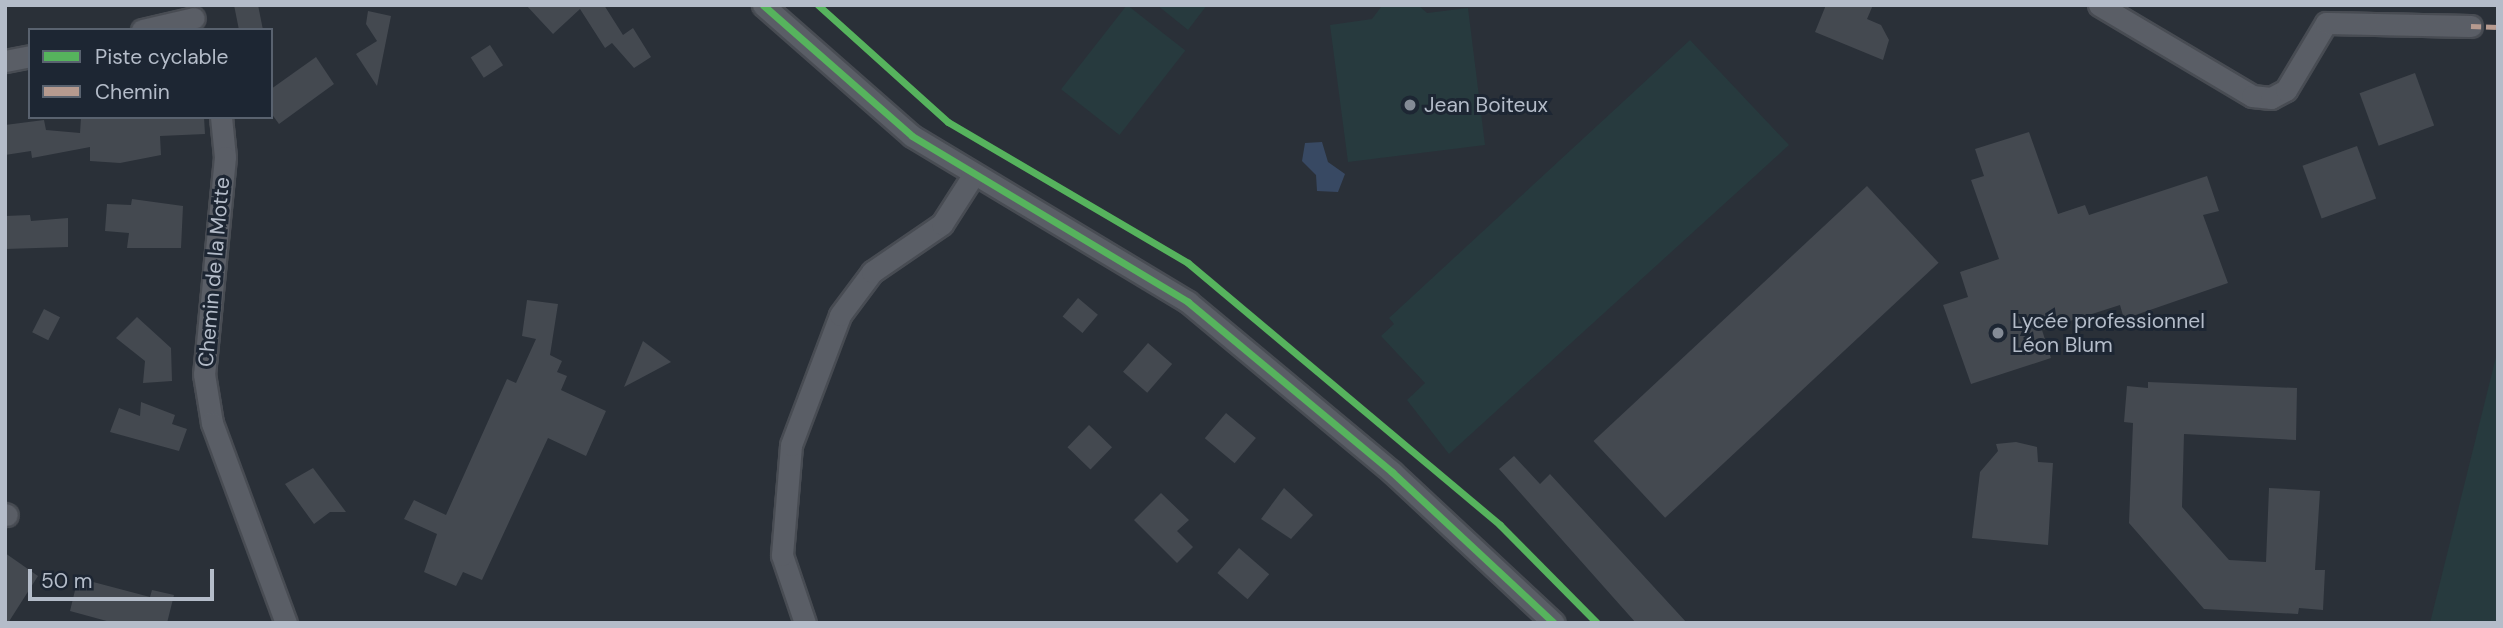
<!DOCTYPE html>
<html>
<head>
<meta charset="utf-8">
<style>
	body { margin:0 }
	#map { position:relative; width:2503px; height:628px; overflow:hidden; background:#2a3038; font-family:"DM Sans",sans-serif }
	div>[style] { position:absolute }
	.green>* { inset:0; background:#273a3e; transform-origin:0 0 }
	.water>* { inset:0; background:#384963 }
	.building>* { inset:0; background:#444950; transform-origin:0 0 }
	.roads { filter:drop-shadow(2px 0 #484c53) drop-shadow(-2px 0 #484c53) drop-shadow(0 2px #484c53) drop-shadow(0 -2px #484c53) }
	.minor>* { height:21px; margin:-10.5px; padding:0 10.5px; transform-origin:10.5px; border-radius:10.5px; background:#5a5e66 }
	.quiet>* { height:5px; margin-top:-2.5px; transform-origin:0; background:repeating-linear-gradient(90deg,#b69a8f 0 10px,transparent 0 15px) }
	.cycleway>* { height:7px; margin:-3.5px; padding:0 3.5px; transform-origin:3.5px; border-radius:3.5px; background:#56b35d }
	.dots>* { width:19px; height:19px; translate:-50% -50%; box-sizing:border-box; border:4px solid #1d2633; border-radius:50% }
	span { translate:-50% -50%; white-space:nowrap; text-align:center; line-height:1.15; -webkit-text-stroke:6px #1d2633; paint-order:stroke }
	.poi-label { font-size:21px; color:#b4bcc9 }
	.left { translate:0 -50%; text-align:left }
	.street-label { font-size:21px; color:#b4bcc9 }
	.frame { position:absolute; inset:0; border:7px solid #b4bcc9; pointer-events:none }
	.legend { position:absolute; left:28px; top:28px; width:245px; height:91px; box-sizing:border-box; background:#1d2633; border:2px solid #59626f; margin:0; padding:9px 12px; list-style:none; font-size:21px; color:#b4bcc9 }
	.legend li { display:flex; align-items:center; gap:14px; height:35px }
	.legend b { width:35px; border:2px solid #59626f }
	.scale { position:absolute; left:28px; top:569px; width:186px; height:32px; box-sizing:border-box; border:4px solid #b4bcc9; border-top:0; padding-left:9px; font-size:21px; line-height:24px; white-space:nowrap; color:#b4bcc9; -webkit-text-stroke:5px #1d2633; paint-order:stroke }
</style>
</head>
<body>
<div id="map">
	<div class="green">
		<div style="left:1127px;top:5px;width:74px;height:107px;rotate:38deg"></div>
		<div style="clip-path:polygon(1157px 5px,1207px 5px,1188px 30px)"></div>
		<div style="clip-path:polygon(1418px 5px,1427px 13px,1468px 8px,1485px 145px,1348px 162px,1330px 25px,1372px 19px,1381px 7px)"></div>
		<div style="clip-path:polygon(1690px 40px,1789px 145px,1449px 454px,1407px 400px,1425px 383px,1381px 336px,1394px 324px,1389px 318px)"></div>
		<div style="clip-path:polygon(2498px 349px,2498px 623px,2430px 623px)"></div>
	</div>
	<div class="water">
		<div style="clip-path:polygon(1322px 142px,1328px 162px,1345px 174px,1338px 192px,1317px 191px,1316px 175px,1302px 161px,1305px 143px)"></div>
	</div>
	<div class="building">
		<div style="clip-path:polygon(234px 5px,258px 5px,263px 30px,239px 30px)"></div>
		<div style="clip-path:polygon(526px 5px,604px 5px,623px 35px,633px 28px,651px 57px,634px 68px,612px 43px,605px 48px,580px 9px,553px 34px)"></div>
		<div style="clip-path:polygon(1826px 5px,1873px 5px,1867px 19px,1881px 25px,1889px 40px,1883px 60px,1815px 32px)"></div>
		<div style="clip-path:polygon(368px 11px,391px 16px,377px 86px,356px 54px,377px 41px,366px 24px)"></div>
		<div style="left:490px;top:45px;width:24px;height:23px;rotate:57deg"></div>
		<div style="clip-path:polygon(316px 57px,334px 84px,279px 124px,271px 113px,271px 89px)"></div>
		<div style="left:2415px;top:73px;width:56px;height:59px;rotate:70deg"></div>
		<div style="clip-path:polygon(81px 117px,204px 117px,205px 134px,160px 136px,161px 155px,120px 163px,90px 161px,90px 147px,32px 158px,31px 151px,5px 155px,5px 125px,44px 120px,46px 130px,80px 133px)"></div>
		<div style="clip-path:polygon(2029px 132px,2058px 214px,2085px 205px,2089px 215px,2207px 176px,2219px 211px,2203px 215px,2228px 283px,2124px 319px,2120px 305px,2042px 330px,2051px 358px,1971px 384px,1943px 305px,1968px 297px,1960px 272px,1999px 259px,1971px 180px,1984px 176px,1975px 149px)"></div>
		<div style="left:2357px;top:146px;width:56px;height:58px;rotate:70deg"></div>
		<div style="left:1867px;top:186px;width:105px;height:374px;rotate:47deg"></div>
		<div style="clip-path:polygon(132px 199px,183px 206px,181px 248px,127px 248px,129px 233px,105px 231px,107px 204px,131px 205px)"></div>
		<div style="clip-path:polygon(30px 215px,31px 221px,68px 218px,68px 247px,5px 249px,5px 216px)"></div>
		<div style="left:1078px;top:298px;width:26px;height:24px;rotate:40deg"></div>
		<div style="clip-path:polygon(527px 300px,558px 304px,550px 355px,562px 361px,557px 372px,567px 376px,561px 390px,606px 411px,586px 456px,548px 438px,482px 580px,463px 572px,456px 586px,424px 572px,437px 534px,404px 519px,414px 500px,446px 515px,507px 379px,516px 383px,536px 339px,522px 336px)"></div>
		<div style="left:44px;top:309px;width:18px;height:26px;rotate:27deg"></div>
		<div style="clip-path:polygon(137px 317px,171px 348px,172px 381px,143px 383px,145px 361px,116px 338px)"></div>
		<div style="clip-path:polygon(643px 341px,671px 362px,624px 387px)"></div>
		<div style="left:1148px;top:343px;width:32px;height:38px;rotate:41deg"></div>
		<div style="clip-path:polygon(2148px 382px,2297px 388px,2296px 440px,2184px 434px,2182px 507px,2229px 560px,2266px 562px,2269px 488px,2320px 491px,2315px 570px,2325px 570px,2323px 610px,2299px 608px,2298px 614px,2204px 609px,2129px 523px,2133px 423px,2124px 422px,2127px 386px,2148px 388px)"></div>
		<div style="clip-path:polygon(141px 402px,175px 415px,172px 424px,187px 429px,179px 451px,110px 432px,119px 408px,140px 416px)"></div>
		<div style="left:1226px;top:413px;width:39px;height:33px;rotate:40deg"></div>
		<div style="left:1089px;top:425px;width:32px;height:31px;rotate:44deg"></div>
		<div style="clip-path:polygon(2016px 442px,2037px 447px,2038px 462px,2053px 463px,2048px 545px,1972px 538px,1980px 472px,1998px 451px,1996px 444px)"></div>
		<div style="clip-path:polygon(1514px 456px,1540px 484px,1550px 474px,1687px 623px,1636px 623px,1499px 469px)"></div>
		<div style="clip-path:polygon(313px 468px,346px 512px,330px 512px,314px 524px,285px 484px)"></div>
		<div style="clip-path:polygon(1284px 488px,1313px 515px,1291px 539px,1261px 519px)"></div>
		<div style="clip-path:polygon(1161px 493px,1189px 520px,1177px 531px,1193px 547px,1177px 563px,1134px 520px)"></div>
		<div style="left:1239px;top:548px;width:40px;height:33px;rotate:41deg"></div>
		<div style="clip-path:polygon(5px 553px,38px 576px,8px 623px,5px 623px)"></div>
		<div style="clip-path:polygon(78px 578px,150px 597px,152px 590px,174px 595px,167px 623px,114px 623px,70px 611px)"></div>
	</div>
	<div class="roads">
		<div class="minor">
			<div style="left:763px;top:5px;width:198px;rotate:41.3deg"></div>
			<div style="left:912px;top:136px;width:322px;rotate:31deg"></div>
			<div style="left:1188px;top:302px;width:266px;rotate:39.8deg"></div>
			<div style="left:1392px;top:472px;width:221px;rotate:43deg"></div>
			<div style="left:2099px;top:5px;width:178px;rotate:30.7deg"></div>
			<div style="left:2252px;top:96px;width:19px;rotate:6deg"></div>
			<div style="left:2271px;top:98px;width:17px;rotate:-28deg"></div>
			<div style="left:2286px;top:90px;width:78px;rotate:-59.2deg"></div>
			<div style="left:2326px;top:23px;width:145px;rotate:1.2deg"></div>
			<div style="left:142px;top:30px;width:53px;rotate:-13deg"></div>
			<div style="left:5px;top:61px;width:25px;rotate:-11deg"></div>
			<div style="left:221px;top:117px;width:40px;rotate:84.3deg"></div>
			<div style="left:225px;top:157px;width:218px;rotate:95.5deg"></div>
			<div style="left:204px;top:374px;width:50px;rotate:80.7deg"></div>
			<div style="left:212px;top:423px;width:213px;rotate:69.7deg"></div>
			<div style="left:5px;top:514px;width:2px;rotate:27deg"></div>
			<div style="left:805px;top:623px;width:72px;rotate:-108.7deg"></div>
			<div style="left:782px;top:555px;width:110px;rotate:-85.3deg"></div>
			<div style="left:791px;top:445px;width:139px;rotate:-69.3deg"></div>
			<div style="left:840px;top:315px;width:54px;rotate:-53.3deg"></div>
			<div style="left:872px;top:272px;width:85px;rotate:-34.4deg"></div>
			<div style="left:942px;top:224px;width:56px;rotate:-57.4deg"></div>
		</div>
	</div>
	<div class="quiet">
		<div style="left:2471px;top:26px;width:27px;rotate:2deg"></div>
	</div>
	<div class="cycleway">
		<div style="left:763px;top:5px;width:198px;rotate:41.3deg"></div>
		<div style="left:912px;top:136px;width:322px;rotate:31deg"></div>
		<div style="left:1188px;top:302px;width:266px;rotate:39.8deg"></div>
		<div style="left:1392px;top:472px;width:221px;rotate:43deg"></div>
		<div style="left:818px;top:5px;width:175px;rotate:42deg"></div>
		<div style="left:948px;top:122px;width:278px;rotate:30.4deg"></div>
		<div style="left:1188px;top:263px;width:407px;rotate:40deg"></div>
		<div style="left:1500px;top:525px;width:138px;rotate:45.3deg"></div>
	</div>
	<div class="dots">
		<div style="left:1410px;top:105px;background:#848b96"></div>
		<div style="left:1998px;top:333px;background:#848b96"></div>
	</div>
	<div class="poi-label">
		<span class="left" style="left:1424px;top:105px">Jean Boiteux</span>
		<span class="left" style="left:2012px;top:333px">Lycée professionnel<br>Léon Blum</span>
	</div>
	<div class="street-label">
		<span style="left:214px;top:272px;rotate:-85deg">Chemin de la Motte</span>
	</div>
	<div class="frame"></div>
	<ul class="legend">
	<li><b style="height:9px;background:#56b35d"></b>Piste cyclable</li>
	<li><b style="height:9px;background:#b69a8f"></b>Chemin</li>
	</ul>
	<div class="scale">50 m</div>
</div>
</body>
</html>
